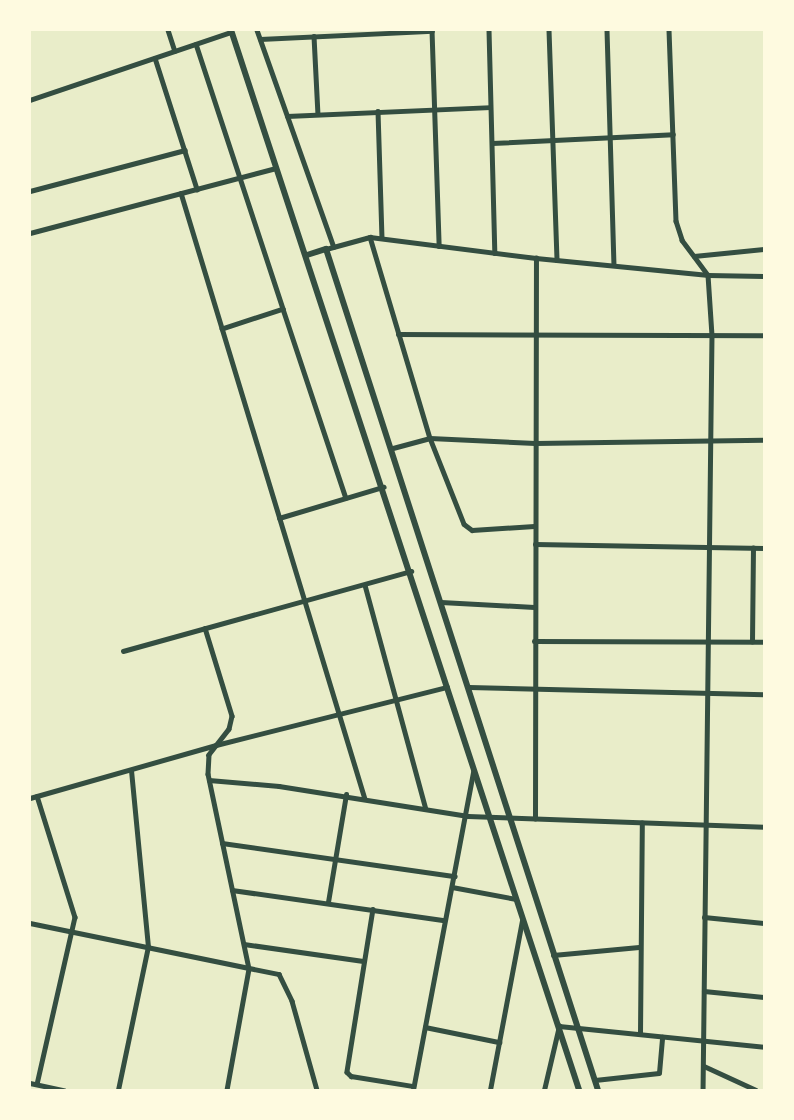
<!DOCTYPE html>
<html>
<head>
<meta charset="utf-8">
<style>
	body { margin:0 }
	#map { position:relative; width:794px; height:1120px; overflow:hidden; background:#e9edc9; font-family:Barlow,sans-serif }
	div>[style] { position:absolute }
	.minor>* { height:4.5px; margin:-2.25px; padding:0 2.25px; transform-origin:2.25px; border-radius:2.25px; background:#344e41 }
	.secondary>* { height:6px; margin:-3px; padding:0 3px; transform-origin:3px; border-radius:3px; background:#344e41 }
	span { translate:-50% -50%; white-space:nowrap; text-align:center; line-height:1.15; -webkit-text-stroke:4px #fefae0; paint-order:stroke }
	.frame { position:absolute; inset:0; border:31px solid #fefae0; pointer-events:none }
</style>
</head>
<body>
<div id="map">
	<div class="minor">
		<div style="left:168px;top:30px;width:22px;rotate:72deg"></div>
		<div style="left:257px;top:30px;width:230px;rotate:70.5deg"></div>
		<div style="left:432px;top:30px;width:216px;rotate:88.1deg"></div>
		<div style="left:489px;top:30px;width:223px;rotate:88.5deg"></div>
		<div style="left:549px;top:30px;width:230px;rotate:88deg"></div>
		<div style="left:607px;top:30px;width:235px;rotate:88.3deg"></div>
		<div style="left:669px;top:30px;width:191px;rotate:87.9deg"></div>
		<div style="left:676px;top:221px;width:20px;rotate:72deg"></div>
		<div style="left:682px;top:240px;width:44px;rotate:53.4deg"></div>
		<div style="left:708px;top:275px;width:60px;rotate:86.2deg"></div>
		<div style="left:712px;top:335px;width:755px;rotate:90.68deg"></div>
		<div style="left:314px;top:36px;width:78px;rotate:87.1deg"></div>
		<div style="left:260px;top:39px;width:172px;rotate:-2.7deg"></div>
		<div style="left:196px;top:44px;width:279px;rotate:71.8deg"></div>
		<div style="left:283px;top:309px;width:64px;rotate:161.8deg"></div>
		<div style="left:155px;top:58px;width:138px;rotate:72.2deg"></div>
		<div style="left:30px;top:100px;width:212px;rotate:-18.7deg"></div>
		<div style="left:378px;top:111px;width:127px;rotate:88.2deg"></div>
		<div style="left:287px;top:116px;width:203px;rotate:-2.5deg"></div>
		<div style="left:492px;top:143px;width:181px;rotate:-2.8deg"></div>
		<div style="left:30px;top:191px;width:160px;rotate:-14.8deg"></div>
		<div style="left:181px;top:193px;width:633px;rotate:73.11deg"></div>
		<div style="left:30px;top:233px;width:254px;rotate:-14.8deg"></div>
		<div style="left:370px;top:237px;width:210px;rotate:73.4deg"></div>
		<div style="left:430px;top:438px;width:92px;rotate:68.4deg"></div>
		<div style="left:464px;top:524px;width:10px;rotate:37deg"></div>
		<div style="left:472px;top:530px;width:62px;rotate:-3.7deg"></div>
		<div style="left:326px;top:249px;width:46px;rotate:-15.3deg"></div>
		<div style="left:370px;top:237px;width:167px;rotate:7.2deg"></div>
		<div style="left:536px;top:258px;width:173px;rotate:5.6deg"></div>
		<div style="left:708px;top:275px;width:56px;rotate:1deg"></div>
		<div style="left:694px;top:256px;width:70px;rotate:-5.7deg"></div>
		<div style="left:283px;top:309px;width:199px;rotate:71.6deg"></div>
		<div style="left:398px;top:334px;width:366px;rotate:0.2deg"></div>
		<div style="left:393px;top:448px;width:38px;rotate:-15deg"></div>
		<div style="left:430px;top:438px;width:105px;rotate:2.7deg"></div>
		<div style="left:535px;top:443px;width:229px;rotate:-0.8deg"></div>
		<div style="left:279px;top:518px;width:109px;rotate:-16.6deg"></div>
		<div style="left:535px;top:544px;width:229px;rotate:1deg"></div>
		<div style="left:365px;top:585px;width:232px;rotate:74.8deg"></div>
		<div style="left:441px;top:602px;width:93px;rotate:3.1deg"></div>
		<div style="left:205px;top:628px;width:92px;rotate:72.9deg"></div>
		<div style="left:232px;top:716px;width:13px;rotate:103deg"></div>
		<div style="left:229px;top:729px;width:33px;rotate:128deg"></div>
		<div style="left:209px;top:755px;width:19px;rotate:93deg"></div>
		<div style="left:208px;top:774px;width:199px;rotate:78.1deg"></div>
		<div style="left:249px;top:969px;width:123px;rotate:100.3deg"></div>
		<div style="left:534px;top:641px;width:230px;rotate:0.2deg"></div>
		<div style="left:752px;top:642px;width:94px;rotate:-89.4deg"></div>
		<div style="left:123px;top:651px;width:299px;rotate:-15.5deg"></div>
		<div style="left:469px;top:687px;width:295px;rotate:1.4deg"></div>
		<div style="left:209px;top:780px;width:70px;rotate:4.9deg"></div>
		<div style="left:279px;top:786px;width:191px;rotate:9deg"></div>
		<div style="left:468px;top:816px;width:296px;rotate:2.1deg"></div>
		<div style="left:37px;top:796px;width:127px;rotate:72.6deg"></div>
		<div style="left:75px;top:917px;width:171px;rotate:102.8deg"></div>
		<div style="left:30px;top:798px;width:193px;rotate:-15.9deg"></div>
		<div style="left:216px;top:745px;width:238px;rotate:-14.1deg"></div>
		<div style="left:535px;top:819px;width:561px;rotate:-89.9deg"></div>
		<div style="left:222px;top:843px;width:235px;rotate:8.1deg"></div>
		<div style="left:452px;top:887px;width:65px;rotate:10.6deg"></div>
		<div style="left:232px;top:890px;width:214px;rotate:8.1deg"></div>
		<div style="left:328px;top:902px;width:109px;rotate:-80.5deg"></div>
		<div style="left:373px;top:909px;width:165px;rotate:99.1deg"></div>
		<div style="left:347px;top:1072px;width:6px;rotate:45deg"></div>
		<div style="left:351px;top:1076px;width:63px;rotate:9.2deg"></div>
		<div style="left:704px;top:917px;width:60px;rotate:5.7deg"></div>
		<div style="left:30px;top:923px;width:254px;rotate:11.6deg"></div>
		<div style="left:279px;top:974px;width:30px;rotate:64deg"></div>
		<div style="left:292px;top:1001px;width:92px;rotate:74.3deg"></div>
		<div style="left:244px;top:944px;width:120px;rotate:8.1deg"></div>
		<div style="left:553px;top:955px;width:86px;rotate:-5.3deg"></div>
		<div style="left:704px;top:991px;width:60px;rotate:5.7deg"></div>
		<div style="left:425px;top:1027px;width:76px;rotate:11.5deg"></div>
		<div style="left:640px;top:1033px;width:210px;rotate:-89.5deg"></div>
		<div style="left:704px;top:1066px;width:57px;rotate:24.8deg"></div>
		<div style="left:595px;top:1080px;width:64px;rotate:-6.2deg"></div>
		<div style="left:659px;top:1073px;width:36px;rotate:-85deg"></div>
		<div style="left:30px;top:1083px;width:35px;rotate:12deg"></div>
		<div style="left:118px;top:1090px;width:146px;rotate:-78.2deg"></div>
		<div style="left:148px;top:947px;width:177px;rotate:-95.5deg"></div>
		<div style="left:413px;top:1090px;width:325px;rotate:-79.3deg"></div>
		<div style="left:490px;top:1090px;width:172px;rotate:-79.3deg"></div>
		<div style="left:544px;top:1090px;width:66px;rotate:-76.8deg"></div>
		<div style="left:559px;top:1026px;width:206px;rotate:5.8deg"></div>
	</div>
	<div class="secondary">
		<div style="left:231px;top:30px;width:1116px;rotate:71.82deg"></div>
		<div style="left:307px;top:255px;width:20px;rotate:-18deg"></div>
		<div style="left:326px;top:249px;width:884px;rotate:72.08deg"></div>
	</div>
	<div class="frame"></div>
</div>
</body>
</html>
